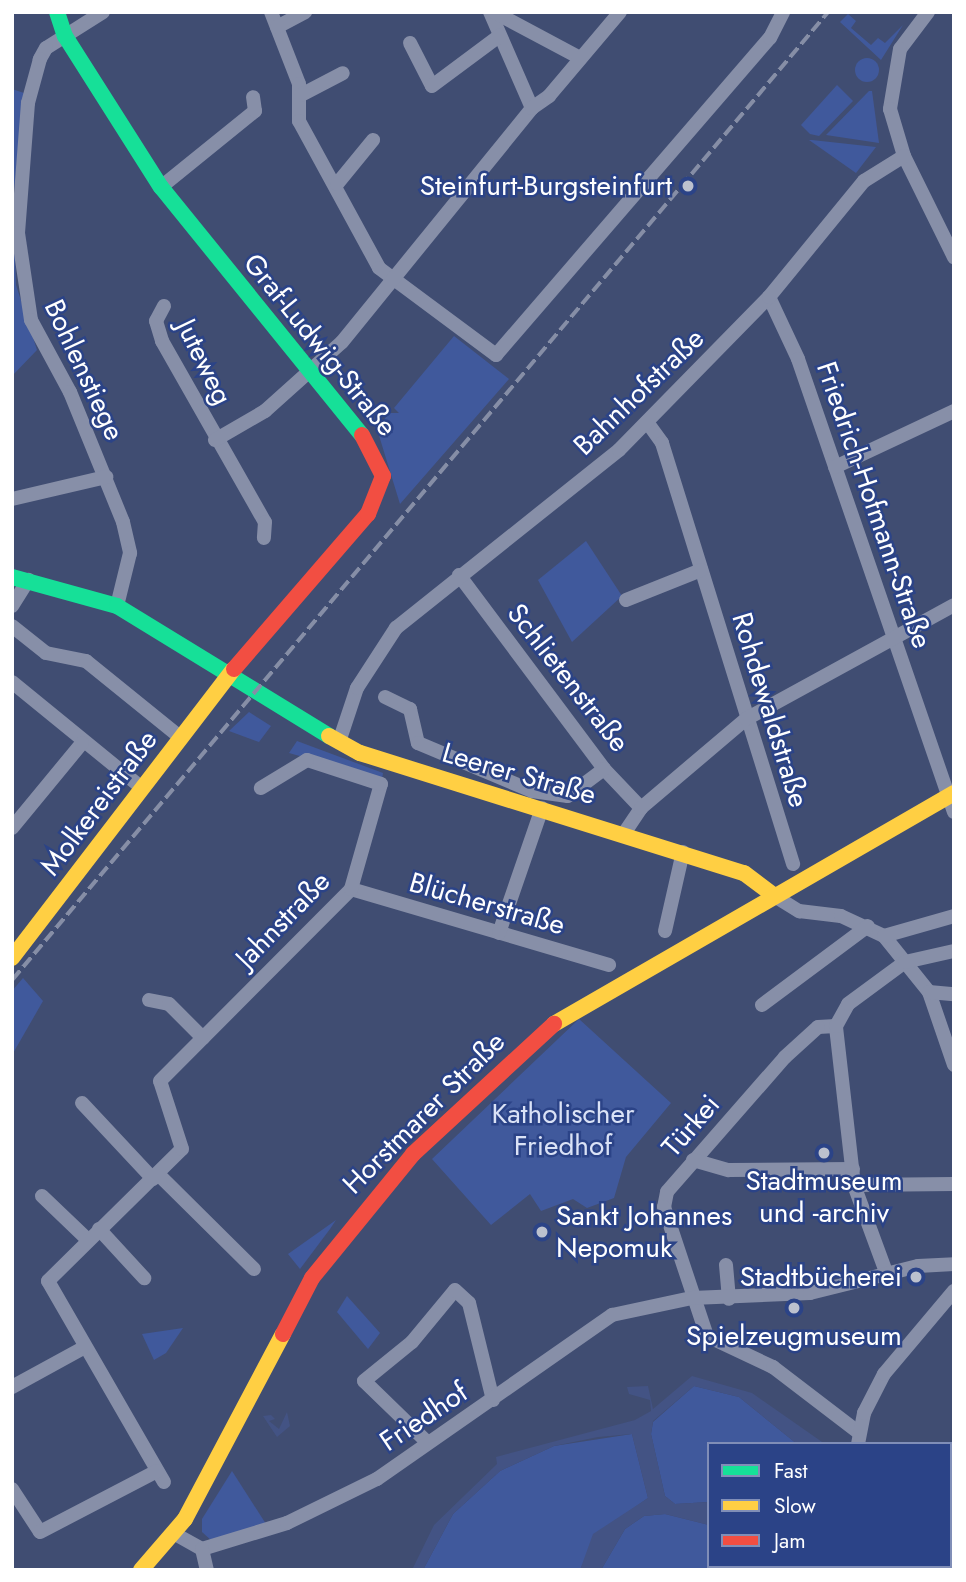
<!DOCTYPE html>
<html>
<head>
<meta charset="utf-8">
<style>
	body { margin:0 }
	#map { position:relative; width:966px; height:1582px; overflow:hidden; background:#404d72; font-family:Jost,sans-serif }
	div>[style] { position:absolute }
	.green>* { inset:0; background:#40599c }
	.round { border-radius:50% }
	.water>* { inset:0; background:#435384 }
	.street>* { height:14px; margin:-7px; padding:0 7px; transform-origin:7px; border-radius:7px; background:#878fa8 }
	.fast>* { height:16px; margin:-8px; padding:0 8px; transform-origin:8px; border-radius:8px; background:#16e098 }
	.slow>* { height:16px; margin:-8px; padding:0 8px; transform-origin:8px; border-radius:8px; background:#ffcf43 }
	.jam>* { height:16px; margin:-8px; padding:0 8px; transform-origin:8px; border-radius:8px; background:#f24e42 }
	.rail>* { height:3.5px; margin-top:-1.75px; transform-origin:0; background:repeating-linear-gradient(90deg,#868ea6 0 12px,transparent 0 17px) }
	.dots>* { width:19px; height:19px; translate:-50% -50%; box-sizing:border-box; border:4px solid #2b4387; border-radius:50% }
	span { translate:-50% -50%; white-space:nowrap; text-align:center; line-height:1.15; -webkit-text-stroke:5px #2b4387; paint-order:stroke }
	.poi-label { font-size:28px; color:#fff }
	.right { translate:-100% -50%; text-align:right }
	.left { translate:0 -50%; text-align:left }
	.street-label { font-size:28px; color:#fff }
	.park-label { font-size:28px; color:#dae2f6 }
	.frame { position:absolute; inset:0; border:14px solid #fff; pointer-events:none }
	.legend { position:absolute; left:707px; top:1442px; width:245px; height:126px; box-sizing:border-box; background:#2b4387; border:2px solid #808eb7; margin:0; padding:9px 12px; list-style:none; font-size:21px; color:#fff }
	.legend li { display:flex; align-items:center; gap:14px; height:35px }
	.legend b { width:35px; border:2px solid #808eb7 }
</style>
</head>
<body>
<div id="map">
	<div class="green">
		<div style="clip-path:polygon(848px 14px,856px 21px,851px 28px,871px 45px,878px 38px,885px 43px,903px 25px,881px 60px,840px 22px)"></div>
		<div class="round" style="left:855px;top:58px;width:24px;height:24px"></div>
		<div style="clip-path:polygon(837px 85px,853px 101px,819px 136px,810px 134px,801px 125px)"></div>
		<div style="clip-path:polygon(12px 89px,24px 93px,13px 201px,16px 285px,37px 350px,12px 376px)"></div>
		<div style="clip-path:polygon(872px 91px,879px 143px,826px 135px,869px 91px)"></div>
		<div style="clip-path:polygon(809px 140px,812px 140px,876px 147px,856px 173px)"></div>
		<div style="clip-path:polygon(454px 336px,509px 379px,400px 504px,377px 429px,389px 413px,399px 413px,394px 408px)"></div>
		<div style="clip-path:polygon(586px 541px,622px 596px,572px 642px,538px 580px)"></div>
		<div style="clip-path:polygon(249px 712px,271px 726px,259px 742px,229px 731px)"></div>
		<div style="clip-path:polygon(297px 741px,383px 773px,382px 779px,289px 753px)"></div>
		<div style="clip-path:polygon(23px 978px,43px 1001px,12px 1055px,12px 991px)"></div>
		<div style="clip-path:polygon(579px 1019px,671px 1103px,626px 1157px,614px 1198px,587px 1208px,573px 1199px,541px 1211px,530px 1194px,491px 1225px,432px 1159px)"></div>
		<div style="clip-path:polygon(336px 1220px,330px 1229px,300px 1269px,288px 1254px)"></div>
		<div style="clip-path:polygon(347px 1296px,380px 1333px,368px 1349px,337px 1312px)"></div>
		<div style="clip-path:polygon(183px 1328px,166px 1353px,154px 1360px,142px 1334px)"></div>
		<div style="clip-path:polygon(694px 1386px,739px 1397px,797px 1444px,709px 1444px,709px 1502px,675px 1504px,665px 1496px,651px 1434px,653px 1422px)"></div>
		<div style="clip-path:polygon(632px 1434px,648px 1498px,598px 1533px,580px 1570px,423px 1570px,453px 1514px,500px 1471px,554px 1446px)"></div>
		<div style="clip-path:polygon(232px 1471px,266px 1524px,212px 1541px,202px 1532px,202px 1519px)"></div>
		<div style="clip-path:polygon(665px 1514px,709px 1525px,709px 1566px,791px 1570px,601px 1570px,625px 1529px,644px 1516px)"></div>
	</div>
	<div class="water">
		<div style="clip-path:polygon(692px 1376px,752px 1393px,825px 1444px,797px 1444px,739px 1397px,694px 1386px,653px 1421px,651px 1434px,665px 1496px,675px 1504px,709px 1502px,709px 1525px,665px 1514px,644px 1516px,625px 1529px,601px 1570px,580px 1570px,593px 1534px,648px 1498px,632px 1434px,598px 1437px,554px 1446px,500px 1471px,453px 1514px,423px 1570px,412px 1570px,434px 1525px,497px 1464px,496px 1457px,635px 1420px,651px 1411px,650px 1400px,629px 1394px,627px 1387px,648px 1386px,653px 1409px)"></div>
		<div style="clip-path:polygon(287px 1412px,290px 1426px,277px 1437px,263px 1416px,271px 1415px,275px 1419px,269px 1421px,279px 1429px)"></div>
	</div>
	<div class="street">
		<div style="left:103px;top:12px;width:67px;rotate:147.7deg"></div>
		<div style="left:46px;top:48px;width:13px;rotate:119deg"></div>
		<div style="left:40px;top:59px;width:46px;rotate:105.3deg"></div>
		<div style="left:28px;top:103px;width:130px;rotate:94.4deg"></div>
		<div style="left:18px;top:233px;width:88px;rotate:81.5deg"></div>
		<div style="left:31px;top:320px;width:82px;rotate:61.6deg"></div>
		<div style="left:70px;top:392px;width:140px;rotate:67.8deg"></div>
		<div style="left:123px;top:522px;width:32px;rotate:77deg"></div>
		<div style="left:130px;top:553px;width:55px;rotate:103.8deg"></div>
		<div style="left:271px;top:12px;width:77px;rotate:68.7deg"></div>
		<div style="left:299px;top:84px;width:37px;rotate:90deg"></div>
		<div style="left:299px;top:121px;width:167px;rotate:61.4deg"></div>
		<div style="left:379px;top:268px;width:146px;rotate:36.6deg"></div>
		<div style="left:496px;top:355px;width:419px;rotate:-49.2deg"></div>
		<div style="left:770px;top:38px;width:29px;rotate:-63deg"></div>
		<div style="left:490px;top:12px;width:105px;rotate:66.4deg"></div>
		<div style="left:494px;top:12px;width:98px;rotate:28.1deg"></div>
		<div style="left:928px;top:12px;width:46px;rotate:127.1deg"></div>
		<div style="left:900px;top:49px;width:61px;rotate:99.5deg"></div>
		<div style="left:890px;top:109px;width:49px;rotate:73.4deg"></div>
		<div style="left:904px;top:156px;width:113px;rotate:63.7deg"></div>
		<div style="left:277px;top:27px;width:32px;rotate:-28deg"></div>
		<div style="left:410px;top:43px;width:48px;rotate:62.9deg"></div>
		<div style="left:432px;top:86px;width:84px;rotate:-36.7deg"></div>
		<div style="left:301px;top:95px;width:47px;rotate:-27.6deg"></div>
		<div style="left:337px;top:184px;width:57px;rotate:-50.7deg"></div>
		<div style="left:161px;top:187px;width:121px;rotate:-39deg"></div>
		<div style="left:255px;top:111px;width:14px;rotate:-98deg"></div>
		<div style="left:769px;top:297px;width:68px;rotate:64.9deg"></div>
		<div style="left:798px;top:359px;width:479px;rotate:71deg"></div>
		<div style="left:164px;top:306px;width:17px;rotate:118deg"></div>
		<div style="left:156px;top:321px;width:21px;rotate:73deg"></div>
		<div style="left:162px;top:341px;width:208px;rotate:60.4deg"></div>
		<div style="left:265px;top:522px;width:16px;rotate:94deg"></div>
		<div style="left:647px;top:422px;width:26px;rotate:54deg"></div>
		<div style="left:662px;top:443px;width:441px;rotate:72.7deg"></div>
		<div style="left:215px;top:440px;width:58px;rotate:-30.1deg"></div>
		<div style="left:265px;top:411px;width:103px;rotate:-41.9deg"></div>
		<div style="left:342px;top:342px;width:301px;rotate:-50.9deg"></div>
		<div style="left:532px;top:108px;width:21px;rotate:-35deg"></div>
		<div style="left:549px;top:96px;width:110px;rotate:-49.8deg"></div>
		<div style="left:835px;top:467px;width:132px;rotate:-25.2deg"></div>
		<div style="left:12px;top:499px;width:97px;rotate:-13.2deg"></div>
		<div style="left:459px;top:575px;width:242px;rotate:53.2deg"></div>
		<div style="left:604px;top:769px;width:54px;rotate:46.5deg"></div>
		<div style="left:626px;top:600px;width:81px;rotate:-21.8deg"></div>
		<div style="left:12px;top:606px;width:31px;rotate:-58deg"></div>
		<div style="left:12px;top:626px;width:43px;rotate:38.5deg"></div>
		<div style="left:46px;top:653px;width:41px;rotate:11.3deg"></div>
		<div style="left:86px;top:661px;width:122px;rotate:39deg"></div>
		<div style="left:12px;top:682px;width:168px;rotate:39.2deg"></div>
		<div style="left:385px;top:697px;width:28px;rotate:26deg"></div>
		<div style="left:410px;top:709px;width:35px;rotate:77deg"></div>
		<div style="left:418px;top:743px;width:124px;rotate:22.8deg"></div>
		<div style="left:532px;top:791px;width:36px;rotate:8deg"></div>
		<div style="left:568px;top:796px;width:45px;rotate:-36.9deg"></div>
		<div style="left:339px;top:742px;width:57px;rotate:-71.6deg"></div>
		<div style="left:357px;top:688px;width:72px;rotate:-57deg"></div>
		<div style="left:396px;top:628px;width:285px;rotate:-38.6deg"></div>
		<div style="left:619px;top:450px;width:214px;rotate:-45.6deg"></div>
		<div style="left:769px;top:297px;width:150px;rotate:-50.7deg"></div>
		<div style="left:864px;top:181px;width:47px;rotate:-32deg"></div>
		<div style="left:12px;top:828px;width:110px;rotate:-50.5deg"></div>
		<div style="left:625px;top:832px;width:29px;rotate:-56deg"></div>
		<div style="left:641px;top:808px;width:138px;rotate:-40.3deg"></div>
		<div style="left:746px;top:719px;width:237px;rotate:-28.7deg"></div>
		<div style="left:351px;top:889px;width:269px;rotate:16.4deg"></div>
		<div style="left:773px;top:895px;width:31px;rotate:32deg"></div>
		<div style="left:799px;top:911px;width:42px;rotate:6.8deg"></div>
		<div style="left:841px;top:916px;width:47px;rotate:24.9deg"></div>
		<div style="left:884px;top:936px;width:72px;rotate:51.2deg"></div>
		<div style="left:929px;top:992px;width:77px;rotate:71.1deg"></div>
		<div style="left:665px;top:931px;width:81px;rotate:-77.2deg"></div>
		<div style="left:499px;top:933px;width:132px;rotate:-71deg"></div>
		<div style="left:884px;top:936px;width:73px;rotate:-15.9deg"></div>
		<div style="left:929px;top:992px;width:25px;rotate:5deg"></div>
		<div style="left:149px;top:1000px;width:20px;rotate:11deg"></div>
		<div style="left:169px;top:1004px;width:48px;rotate:45deg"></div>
		<div style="left:762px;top:1005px;width:132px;rotate:-36.7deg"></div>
		<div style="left:836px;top:1026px;width:18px;rotate:177deg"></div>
		<div style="left:818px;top:1027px;width:45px;rotate:137.7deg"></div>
		<div style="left:785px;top:1057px;width:179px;rotate:131.2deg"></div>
		<div style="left:667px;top:1192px;width:15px;rotate:101deg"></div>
		<div style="left:664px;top:1207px;width:136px;rotate:71.6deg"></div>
		<div style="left:707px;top:1336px;width:73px;rotate:25.2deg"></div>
		<div style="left:773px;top:1367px;width:107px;rotate:37.4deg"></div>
		<div style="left:82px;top:1103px;width:104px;rotate:46.9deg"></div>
		<div style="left:693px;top:1160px;width:37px;rotate:16deg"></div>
		<div style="left:729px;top:1170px;width:124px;rotate:-0.5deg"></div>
		<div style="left:158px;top:1174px;width:135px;rotate:44.7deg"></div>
		<div style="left:854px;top:1185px;width:100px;rotate:-0.6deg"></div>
		<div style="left:42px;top:1196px;width:62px;rotate:43.7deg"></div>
		<div style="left:99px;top:1229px;width:67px;rotate:47.4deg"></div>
		<div style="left:726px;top:1265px;width:34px;rotate:85deg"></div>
		<div style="left:886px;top:1272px;width:93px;rotate:-110.2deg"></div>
		<div style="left:854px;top:1185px;width:160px;rotate:-96.5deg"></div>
		<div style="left:836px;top:1026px;width:25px;rotate:-61deg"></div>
		<div style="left:848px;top:1004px;width:71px;rotate:-36.4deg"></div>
		<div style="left:905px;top:962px;width:50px;rotate:-12.7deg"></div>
		<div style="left:12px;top:1387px;width:83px;rotate:-28.7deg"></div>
		<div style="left:426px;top:1441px;width:86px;rotate:-135.9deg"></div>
		<div style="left:364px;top:1381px;width:62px;rotate:-39.1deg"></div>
		<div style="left:412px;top:1342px;width:67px;rotate:-50.4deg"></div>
		<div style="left:455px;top:1290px;width:19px;rotate:43deg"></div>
		<div style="left:469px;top:1303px;width:100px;rotate:76.1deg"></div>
		<div style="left:858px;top:1444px;width:32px;rotate:-79deg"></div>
		<div style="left:864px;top:1413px;width:44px;rotate:-62.9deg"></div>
		<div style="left:884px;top:1374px;width:109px;rotate:-49.9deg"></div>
		<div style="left:164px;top:1482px;width:232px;rotate:-120deg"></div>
		<div style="left:48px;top:1281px;width:188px;rotate:-44.6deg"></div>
		<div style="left:182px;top:1149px;width:71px;rotate:-107.9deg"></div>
		<div style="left:160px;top:1081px;width:271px;rotate:-45.1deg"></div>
		<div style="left:351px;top:889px;width:109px;rotate:-74.1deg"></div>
		<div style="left:381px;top:784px;width:78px;rotate:-162deg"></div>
		<div style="left:307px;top:760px;width:54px;rotate:148.7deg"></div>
		<div style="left:12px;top:1489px;width:51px;rotate:56.9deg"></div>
		<div style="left:40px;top:1532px;width:132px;rotate:-27.5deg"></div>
		<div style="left:175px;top:1534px;width:31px;rotate:29deg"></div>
		<div style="left:202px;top:1549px;width:89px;rotate:-17deg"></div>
		<div style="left:287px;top:1523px;width:100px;rotate:-26.1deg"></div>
		<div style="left:377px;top:1479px;width:287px;rotate:-34.9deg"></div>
		<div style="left:612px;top:1315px;width:82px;rotate:-12deg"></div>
		<div style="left:692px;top:1298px;width:118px;rotate:-2.4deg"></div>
		<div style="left:810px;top:1293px;width:111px;rotate:-14deg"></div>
		<div style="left:918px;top:1266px;width:36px;rotate:-3deg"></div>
		<div style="left:202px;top:1549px;width:22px;rotate:77deg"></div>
		<div style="left:875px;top:1566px;width:6px;rotate:39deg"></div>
		<div style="left:846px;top:1570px;width:4px;rotate:-76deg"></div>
	</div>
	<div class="fast">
		<div style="left:57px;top:12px;width:25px;rotate:72deg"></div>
		<div style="left:65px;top:36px;width:179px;rotate:57.6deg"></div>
		<div style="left:161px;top:187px;width:319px;rotate:51deg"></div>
		<div style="left:12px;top:577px;width:109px;rotate:15.4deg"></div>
		<div style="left:117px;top:606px;width:249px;rotate:31.5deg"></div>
	</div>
	<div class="slow">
		<div style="left:329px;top:736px;width:35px;rotate:29deg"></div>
		<div style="left:360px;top:753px;width:402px;rotate:17.4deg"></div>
		<div style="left:744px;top:873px;width:36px;rotate:37deg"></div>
		<div style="left:12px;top:958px;width:364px;rotate:-52.5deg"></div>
		<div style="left:554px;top:1024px;width:462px;rotate:-30deg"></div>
		<div style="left:141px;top:1570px;width:67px;rotate:-49.2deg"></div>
		<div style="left:185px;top:1519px;width:209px;rotate:-62.1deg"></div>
	</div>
	<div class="jam">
		<div style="left:234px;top:669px;width:205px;rotate:-49.2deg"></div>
		<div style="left:368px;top:514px;width:41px;rotate:-68.5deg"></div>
		<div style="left:383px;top:476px;width:46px;rotate:-117.1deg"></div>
		<div style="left:283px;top:1334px;width:63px;rotate:-62.6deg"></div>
		<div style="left:312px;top:1278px;width:160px;rotate:-50.8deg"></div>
		<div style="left:413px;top:1154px;width:192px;rotate:-42.7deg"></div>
	</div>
	<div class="rail">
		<div style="left:12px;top:980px;width:1266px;rotate:-49.87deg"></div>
	</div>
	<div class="dots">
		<div style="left:688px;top:186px;background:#bcc1ce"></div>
		<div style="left:824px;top:1153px;background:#bcc1ce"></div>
		<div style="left:542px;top:1232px;background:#bcc1ce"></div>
		<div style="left:916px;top:1277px;background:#bcc1ce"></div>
		<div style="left:794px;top:1308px;background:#bcc1ce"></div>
	</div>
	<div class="poi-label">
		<span class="right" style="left:672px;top:186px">Steinfurt-Burgsteinfurt</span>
		<span style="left:824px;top:1197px">Stadtmuseum<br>und -archiv</span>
		<span class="left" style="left:556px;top:1232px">Sankt Johannes<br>Nepomuk</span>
		<span class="right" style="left:902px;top:1277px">Stadtbücherei</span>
		<span style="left:794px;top:1336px">Spielzeugmuseum</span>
	</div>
	<div class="street-label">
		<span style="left:320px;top:345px;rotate:51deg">Graf-Ludwig-Straße</span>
		<span style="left:204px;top:362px;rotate:64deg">Juteweg</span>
		<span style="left:84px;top:370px;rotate:65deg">Bohlenstiege</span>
		<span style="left:639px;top:392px;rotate:-44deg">Bahnhofstraße</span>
		<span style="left:874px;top:505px;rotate:71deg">Friedrich-Hofmann-Straße</span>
		<span style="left:568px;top:678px;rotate:52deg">Schlietenstraße</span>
		<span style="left:770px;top:710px;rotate:73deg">Rohdewaldstraße</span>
		<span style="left:519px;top:774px;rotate:16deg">Leerer Straße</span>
		<span style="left:99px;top:803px;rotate:-53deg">Molkereistraße</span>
		<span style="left:487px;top:904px;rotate:16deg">Blücherstraße</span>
		<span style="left:283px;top:920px;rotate:-46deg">Jahnstraße</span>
		<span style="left:424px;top:1113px;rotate:-45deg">Horstmarer Straße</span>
		<span style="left:691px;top:1126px;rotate:-49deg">Türkei</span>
		<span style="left:424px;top:1417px;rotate:-34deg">Friedhof</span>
	</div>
	<div class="park-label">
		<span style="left:563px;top:1130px">Katholischer<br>Friedhof</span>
	</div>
	<div class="frame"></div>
	<ul class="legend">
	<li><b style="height:9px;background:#16e098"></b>Fast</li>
	<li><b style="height:9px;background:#ffcf43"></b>Slow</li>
	<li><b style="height:9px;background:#f24e42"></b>Jam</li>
	</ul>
</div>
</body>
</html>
